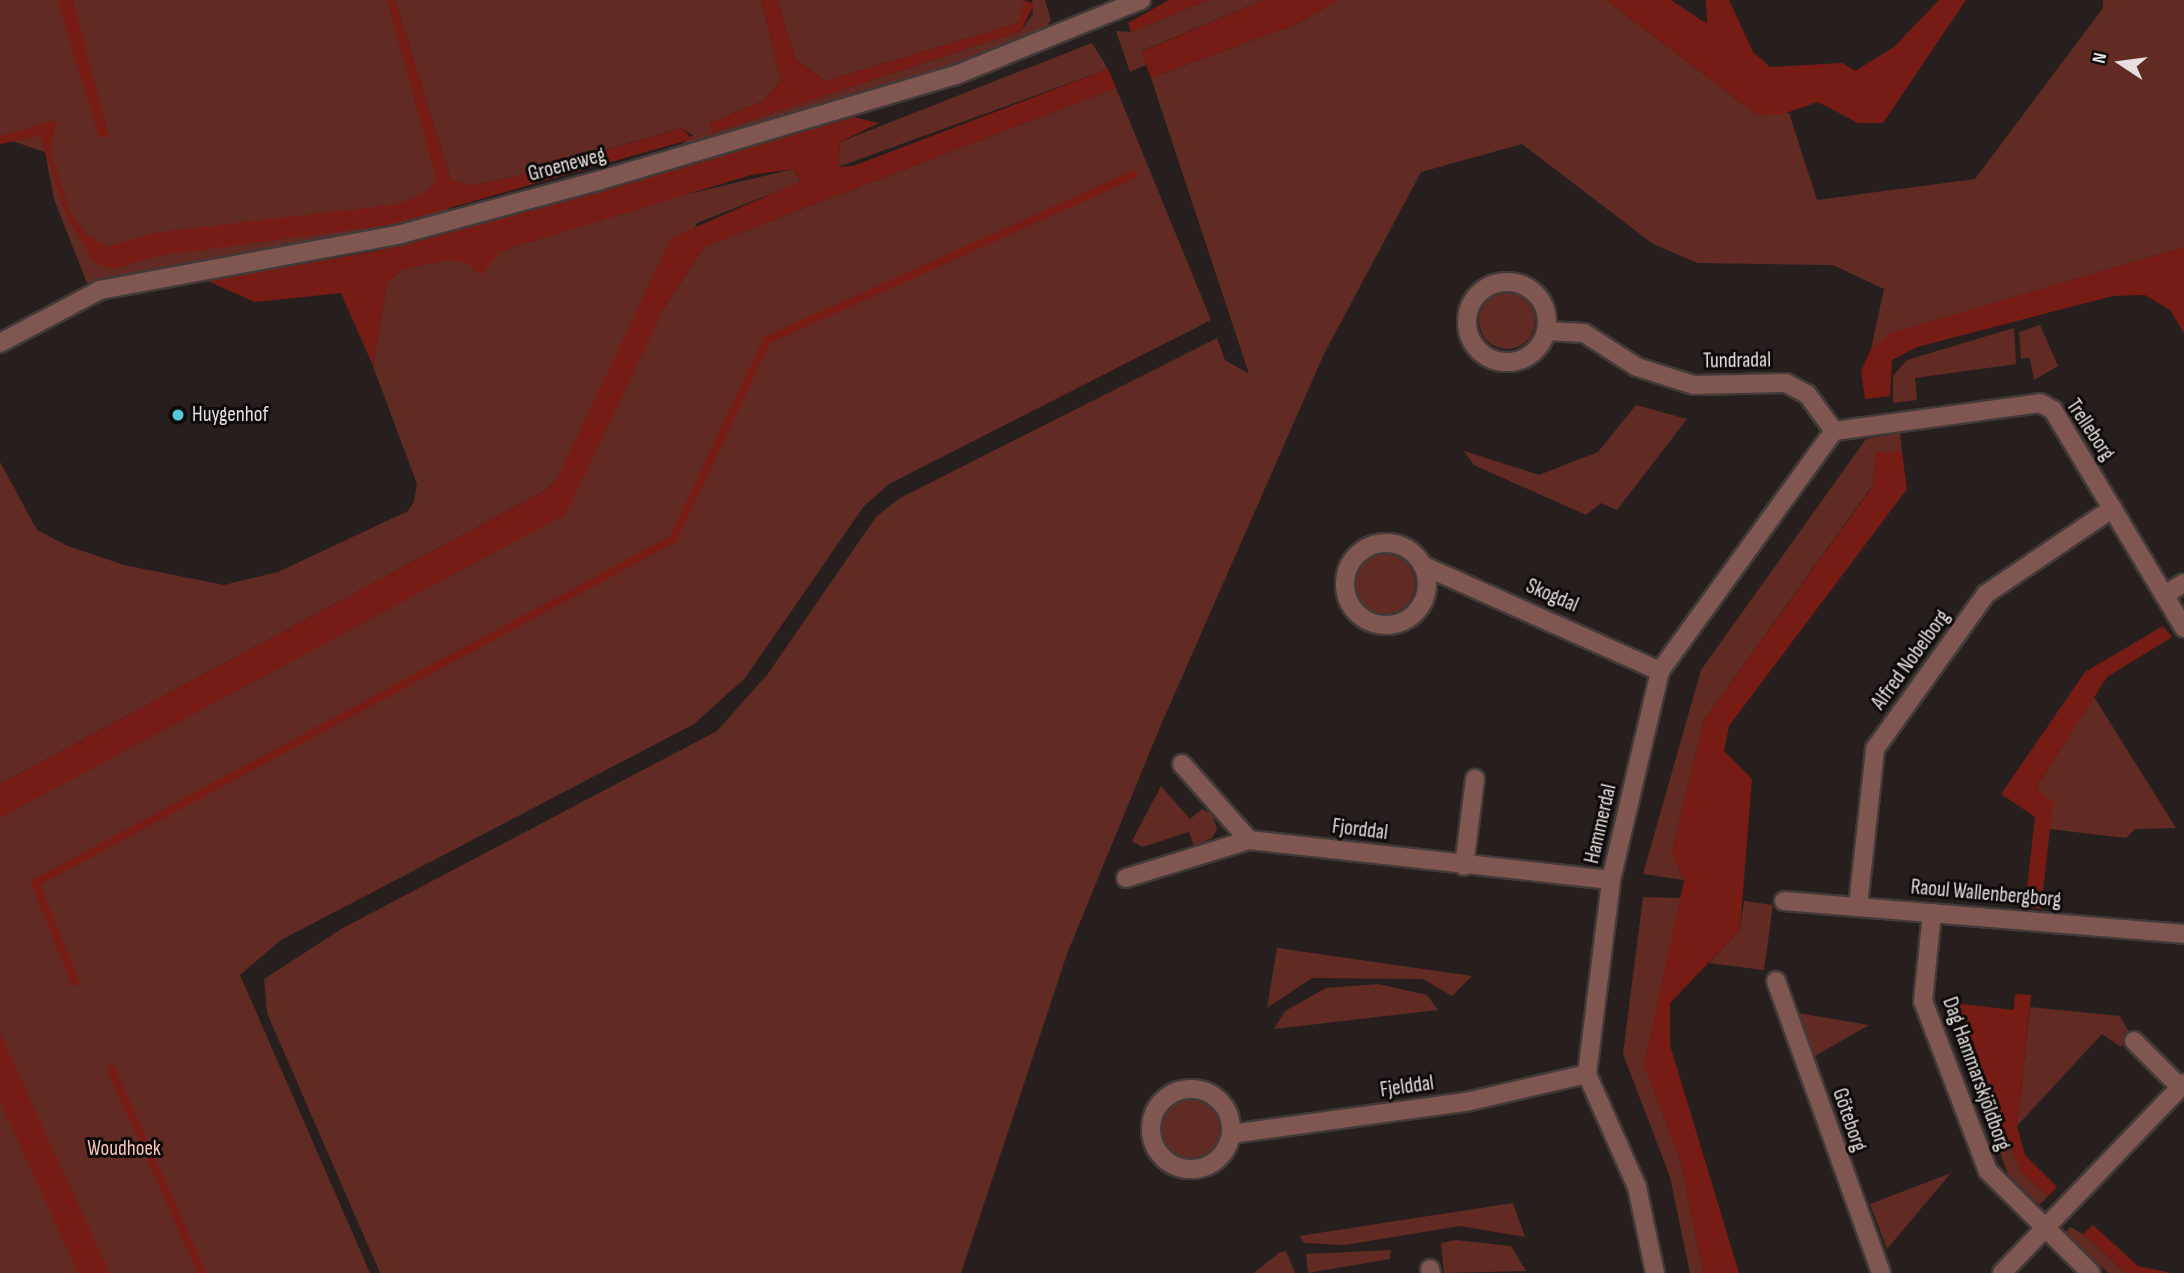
<!DOCTYPE html>
<html>
<head>
<meta charset="utf-8">
<style>
	body { margin:0 }
	#map { position:relative; width:2184px; height:1273px; overflow:hidden; background:#271f1e; font-family:"Sofia Sans Condensed",sans-serif }
	div>[style] { position:absolute }
	.green>* { inset:0; background:#612b24 }
	.round { border-radius:50% }
	.water>* { inset:0; background:#761c15 }
	.stream>* { height:8px; margin:-4px; padding:0 4px; transform-origin:4px; border-radius:4px; background:#761c15 }
	.roads { filter:drop-shadow(2px 0 #423a39) drop-shadow(-2px 0 #423a39) drop-shadow(0 2px #423a39) drop-shadow(0 -2px #423a39) }
	.minor>* { height:18px; margin:-9px; padding:0 9px; transform-origin:9px; border-radius:9px; background:#805750 }
	.minor>.ring { margin:-9px; padding:0; box-sizing:content-box; background:none; border:18px solid #805750; border-radius:50% }
	.dots>* { width:19px; height:19px; translate:-50% -50%; box-sizing:border-box; border:4px solid #0d0a09; border-radius:50% }
	span { translate:-50% -50%; white-space:nowrap; text-align:center; line-height:1.15; -webkit-text-stroke:6px #0d0a09; paint-order:stroke }
	.street-label { font-size:21px; color:#e5e0df }
	.poi-label { font-size:21px; color:#e5e0df }
	.left { translate:0 -50%; text-align:left }
	.park-label { font-size:21px; color:#fac5bd }
	.north { position:absolute; left:2086px; top:28px; width:70px; height:70px; -webkit-text-stroke:5px #0d0a09; paint-order:stroke; rotate:283deg; font-size:19px; font-weight:700; line-height:28px; text-align:center; color:#e5e0df }
	.north::after { content:''; display:block; margin:auto; width:24px; height:32px; background:#e5e0df; clip-path:polygon(50% 0,100% 100%,50% 72%,0 100%) }
</style>
</head>
<body>
<div id="map">
	<div class="green">
		<div style="clip-path:polygon(0 0,387px 0,451px 214px,682px 144px,693px 135px,681px 128px,509px 178px,472px 185px,451px 180px,395px 0,761px 0,781px 81px,763px 101px,710px 123px,712px 133px,1021px 31px,1033px 14px,1032px 0,1045px 0,1051px 20px,1042px 32px,882px 91px,451px 214px,87px 283px,54px 199px,45px 152px,0 137px)"></div>
		<div style="clip-path:polygon(777px 0,1024px 0,1025px 6px,1018px 23px,825px 81px,796px 60px)"></div>
		<div style="clip-path:polygon(1209px 0,1263px 0,1142px 51px,1146px 65px,1130px 72px,1116px 31px,1131px 32px)"></div>
		<div style="clip-path:polygon(1339px 0,1606px 0,1756px 114px,1789px 113px,1817px 200px,1975px 179px,2103px 8px,2103px 0,2184px 0,2184px 247px,1892px 333px,1871px 349px,1884px 289px,1833px 265px,1698px 263px,1653px 244px,1522px 144px,1421px 172px,1324px 354px,1160px 727px,1067px 954px,961px 1273px,380px 1273px,267px 1013px,264px 979px,343px 928px,717px 731px,767px 675px,876px 517px,900px 498px,1217px 338px,1225px 360px,1249px 374px,1151px 78px,1294px 25px)"></div>
		<div style="clip-path:polygon(1092px 43px,1108px 69px,838px 167px,840px 142px)"></div>
		<div style="clip-path:polygon(1116px 88px,1211px 320px,889px 484px,864px 506px,745px 678px,694px 724px,281px 940px,240px 975px,370px 1273px,0 1273px,0 800px,85px 772px,565px 514px,664px 308px,704px 247px)"></div>
		<div style="clip-path:polygon(793px 169px,801px 182px,697px 223px,556px 481px,544px 491px,0 784px,0 462px,37px 530px,68px 546px,124px 565px,224px 585px,278px 572px,408px 511px,414px 501px,417px 484px,373px 366px,387px 283px,402px 270px,446px 260px,487px 261px,501px 251px,676px 197px)"></div>
		<div class="round" style="left:1479px;top:293px;width:56px;height:56px"></div>
		<div style="clip-path:polygon(2040px 325px,2058px 366px,2034px 380px,2030px 358px,2021px 358px,2019px 332px)"></div>
		<div style="clip-path:polygon(2014px 328px,2016px 364px,1915px 378px,1917px 400px,1893px 403px,1893px 376px,1907px 360px)"></div>
		<div style="clip-path:polygon(1636px 405px,1687px 419px,1617px 510px,1601px 503px,1586px 515px,1474px 465px,1464px 451px,1539px 475px,1598px 452px)"></div>
		<div style="clip-path:polygon(1900px 433px,1902px 452px,1876px 453px,1873px 485px,1704px 720px,1672px 852px,1684px 880px,1643px 874px,1701px 670px,1866px 439px)"></div>
		<div class="round" style="left:1355px;top:554px;width:60px;height:60px"></div>
		<div style="clip-path:polygon(2094px 697px,2176px 828px,2135px 829px,2126px 838px,2049px 829px,2052px 802px,2036px 788px)"></div>
		<div style="clip-path:polygon(1161px 786px,1190px 819px,1202px 809px,1212px 814px,1217px 829px,1212px 838px,1194px 846px,1189px 832px,1142px 847px,1132px 841px)"></div>
		<div style="clip-path:polygon(1643px 897px,1681px 898px,1644px 1065px,1681px 1162px,1703px 1273px,1690px 1273px,1670px 1177px,1623px 1054px)"></div>
		<div style="clip-path:polygon(1744px 901px,1773px 905px,1764px 970px,1709px 963px,1740px 930px)"></div>
		<div style="clip-path:polygon(1277px 948px,1472px 976px,1452px 996px,1423px 979px,1312px 978px,1267px 1008px)"></div>
		<div style="clip-path:polygon(1378px 984px,1427px 995px,1438px 1010px,1274px 1029px,1285px 1011px,1326px 988px)"></div>
		<div style="clip-path:polygon(1943px 1000px,1962px 1004px,1955px 1011px,2021px 1171px,2048px 1196px,2039px 1205px,2008px 1174px)"></div>
		<div style="clip-path:polygon(2030px 1007px,2120px 1016px,2130px 1034px,2121px 1047px,2102px 1034px,2017px 1126px)"></div>
		<div style="clip-path:polygon(1798px 1013px,1869px 1025px,1815px 1056px)"></div>
		<div class="round" style="left:1160px;top:1098px;width:60px;height:60px"></div>
		<div style="clip-path:polygon(1951px 1173px,1887px 1249px,1870px 1204px)"></div>
		<div style="clip-path:polygon(1513px 1203px,1525px 1237px,1460px 1226px,1344px 1245px,1304px 1243px,1299px 1236px)"></div>
		<div style="clip-path:polygon(2070px 1227px,2083px 1234px,2126px 1273px,2108px 1273px,2065px 1234px)"></div>
		<div style="clip-path:polygon(1456px 1240px,1511px 1246px,1526px 1271px,1444px 1273px,1441px 1243px)"></div>
		<div style="clip-path:polygon(1391px 1250px,1390px 1259px,1308px 1273px,1306px 1254px)"></div>
		<div style="clip-path:polygon(1286px 1251px,1295px 1273px,1254px 1273px,1279px 1253px)"></div>
	</div>
	<div class="water">
		<div style="clip-path:polygon(57px 0,73px 0,109px 137px,99px 137px)"></div>
		<div style="clip-path:polygon(387px 0,395px 0,451px 180px,472px 185px,509px 178px,682px 128px,692px 139px,389px 225px,157px 256px,113px 269px,94px 263px,66px 215px,40px 136px,0 144px,0 136px,57px 120px,50px 150px,71px 214px,85px 233px,107px 247px,153px 233px,399px 204px,428px 191px,436px 179px)"></div>
		<div style="clip-path:polygon(761px 0,777px 0,796px 60px,825px 81px,1018px 23px,1024px 0,1034px 4px,1021px 31px,712px 133px,710px 123px,763px 101px,781px 81px)"></div>
		<div style="clip-path:polygon(1169px 0,1209px 0,1131px 32px,1128px 23px)"></div>
		<div style="clip-path:polygon(1263px 0,1339px 0,1294px 25px,1151px 78px,1141px 52px)"></div>
		<div style="clip-path:polygon(1606px 0,1671px 0,1707px 24px,1706px 0,1729px 0,1753px 52px,1770px 67px,1842px 63px,1855px 71px,1894px 47px,1939px 0,1966px 0,1883px 123px,1858px 123px,1818px 102px,1780px 115px,1756px 114px)"></div>
		<div style="clip-path:polygon(1108px 69px,1116px 88px,704px 247px,664px 308px,566px 514px,0 818px,0 784px,544px 491px,556px 481px,671px 238px,801px 181px,793px 169px,751px 175px,501px 251px,481px 275px,465px 262px,446px 260px,402px 270px,387px 283px,373px 366px,341px 293px,255px 302px,205px 280px,376px 251px,853px 117px,879px 123px,840px 142px,838px 167px,853px 166px)"></div>
		<div style="clip-path:polygon(2184px 247px,2184px 333px,2170px 310px,2145px 295px,2113px 296px,1917px 347px,1892px 360px,1890px 396px,1865px 399px,1861px 371px,1871px 349px,1891px 333px)"></div>
		<div style="clip-path:polygon(1876px 452px,1902px 452px,1907px 489px,1729px 726px,1724px 751px,1752px 779px,1740px 930px,1670px 1003px,1670px 1045px,1739px 1273px,1703px 1273px,1681px 1162px,1644px 1065px,1684px 880px,1672px 852px,1704px 720px,1873px 486px)"></div>
		<div style="clip-path:polygon(2163px 626px,2172px 637px,2107px 677px,2036px 788px,2053px 802px,2041px 909px,2025px 906px,2035px 817px,2001px 794px,2085px 672px)"></div>
		<div style="clip-path:polygon(2015px 994px,2031px 995px,2017px 1126px,2025px 1155px,2057px 1187px,2048px 1196px,2021px 1172px,1955px 1010px,1962px 1004px,2014px 1010px)"></div>
		<div style="clip-path:polygon(0 1032px,32px 1104px,110px 1273px,78px 1273px,0 1102px)"></div>
		<div style="clip-path:polygon(2093px 1225px,2138px 1266px,2171px 1273px,2126px 1273px,2083px 1234px)"></div>
	</div>
	<div class="stream">
		<div style="left:75px;top:982px;width:107px;rotate:-112deg"></div>
		<div style="left:35px;top:883px;width:725px;rotate:-28.33deg"></div>
		<div style="left:673px;top:539px;width:220px;rotate:-64.7deg"></div>
		<div style="left:767px;top:340px;width:401px;rotate:-24.3deg"></div>
		<div style="left:111px;top:1069px;width:223px;rotate:66deg"></div>
	</div>
	<div class="roads">
		<div class="minor">
			<div class="ring" style="left:1467px;top:282px;width:62px;height:62px"></div>
			<div style="left:1547px;top:331px;width:37px;rotate:3deg"></div>
			<div style="left:1584px;top:333px;width:63px;rotate:32.7deg"></div>
			<div style="left:1637px;top:367px;width:60px;rotate:17.5deg"></div>
			<div style="left:1694px;top:385px;width:92px;rotate:-1.2deg"></div>
			<div style="left:1786px;top:383px;width:24px;rotate:28deg"></div>
			<div style="left:1807px;top:394px;width:46px;rotate:53.9deg"></div>
			<div style="left:0;top:343px;width:113px;rotate:-27.9deg"></div>
			<div style="left:100px;top:290px;width:306px;rotate:-10.5deg"></div>
			<div style="left:401px;top:234px;width:200px;rotate:-15.1deg"></div>
			<div style="left:594px;top:182px;width:377px;rotate:-16.5deg"></div>
			<div style="left:956px;top:75px;width:200px;rotate:-22.1deg"></div>
			<div style="left:1834px;top:431px;width:208px;rotate:-7.7deg"></div>
			<div style="left:2040px;top:403px;width:15px;rotate:28deg"></div>
			<div style="left:2053px;top:410px;width:254px;rotate:59deg"></div>
			<div class="ring" style="left:1345px;top:543px;width:64px;height:64px"></div>
			<div style="left:1424px;top:566px;width:258px;rotate:24deg"></div>
			<div style="left:2164px;top:595px;width:23px;rotate:-31deg"></div>
			<div style="left:1182px;top:764px;width:101px;rotate:48.6deg"></div>
			<div style="left:1249px;top:840px;width:364px;rotate:6.3deg"></div>
			<div style="left:1464px;top:866px;width:88px;rotate:-82.8deg"></div>
			<div style="left:1126px;top:878px;width:129px;rotate:-17.2deg"></div>
			<div style="left:1784px;top:901px;width:401px;rotate:4.7deg"></div>
			<div style="left:1858px;top:906px;width:158px;rotate:-83.8deg"></div>
			<div style="left:1875px;top:749px;width:191px;rotate:-54.4deg"></div>
			<div style="left:1986px;top:594px;width:153px;rotate:-34.1deg"></div>
			<div style="left:1932px;top:913px;width:88px;rotate:95.8deg"></div>
			<div style="left:1923px;top:1001px;width:182px;rotate:69.1deg"></div>
			<div style="left:1988px;top:1171px;width:145px;rotate:44.7deg"></div>
			<div style="left:1776px;top:981px;width:310px;rotate:70.2deg"></div>
			<div style="left:2134px;top:1041px;width:65px;rotate:45deg"></div>
			<div class="ring" style="left:1151px;top:1089px;width:62px;height:62px"></div>
			<div style="left:1231px;top:1134px;width:237px;rotate:-7.8deg"></div>
			<div style="left:1466px;top:1102px;width:124px;rotate:-13deg"></div>
			<div style="left:1430px;top:1269px;width:4px;rotate:76deg"></div>
			<div style="left:1655px;top:1273px;width:88px;rotate:-101.8deg"></div>
			<div style="left:1637px;top:1187px;width:124px;rotate:-113.9deg"></div>
			<div style="left:1587px;top:1074px;width:195px;rotate:-82.9deg"></div>
			<div style="left:1611px;top:880px;width:215px;rotate:-76.8deg"></div>
			<div style="left:1660px;top:671px;width:296px;rotate:-54.1deg"></div>
			<div style="left:2002px;top:1273px;width:263px;rotate:-46.2deg"></div>
		</div>
	</div>
	<div class="dots">
		<div style="left:178px;top:415px;background:#53cadc"></div>
	</div>
	<div class="street-label">
		<span style="left:567px;top:165px;rotate:-15deg">Groeneweg</span>
		<span style="left:1737px;top:361px;rotate:-1deg">Tundradal</span>
		<span style="left:2090px;top:430px;rotate:56deg">Trelleborg</span>
		<span style="left:1552px;top:596px;rotate:23deg">Skogdal</span>
		<span style="left:1911px;top:660px;rotate:-54deg">Alfred Nobelborg</span>
		<span style="left:1601px;top:824px;rotate:-77deg">Hammerdal</span>
		<span style="left:1360px;top:830px;rotate:7deg">Fjorddal</span>
		<span style="left:1986px;top:894px;rotate:5deg">Raoul Wallenbergborg</span>
		<span style="left:1976px;top:1074px;rotate:70deg">Dag Hammarskjöldborg</span>
		<span style="left:1407px;top:1087px;rotate:-8deg">Fjelddal</span>
		<span style="left:1849px;top:1120px;rotate:71deg">Göteborg</span>
	</div>
	<div class="poi-label">
		<span class="left" style="left:192px;top:415px">Huygenhof</span>
	</div>
	<div class="park-label">
		<span style="left:124px;top:1149px">Woudhoek</span>
	</div>
	<div class="north">N</div>
</div>
</body>
</html>
